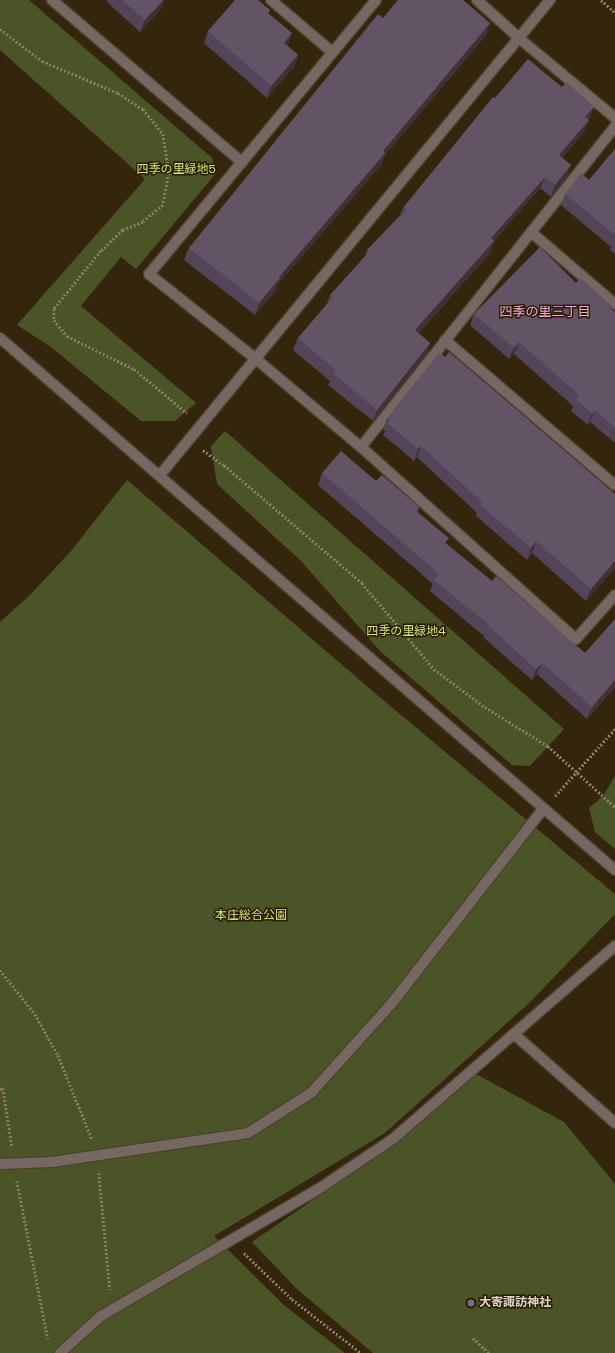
<!DOCTYPE html>
<html>
<head>
<meta charset="utf-8">
<style>
	body { margin:0 }
	#map { position:relative; width:615px; height:1353px; overflow:hidden; background:#34260d; font-family:"Space Grotesk","Noto Sans JP",sans-serif }
	div>[style] { position:absolute }
	.green>* { inset:0; background:#4a5427 }
	.path>* { height:2.5px; margin-top:-1.25px; transform-origin:0; background:repeating-linear-gradient(90deg,#887c69 0 2px,transparent 0 4px) }
	.roads { filter:drop-shadow(1px 0 #4f422b) drop-shadow(-1px 0 #4f422b) drop-shadow(0 1px #4f422b) drop-shadow(0 -1px #4f422b) }
	.minor>* { height:10px; margin:-5px; padding:0 5px; transform-origin:5px; border-radius:5px; background:#756761 }
	.wall>* { inset:0; background:#524459 }
	.shaded-wall>* { inset:0; background:#403136 }
	.building>* { inset:0; background:#625465 }
	.dots>* { width:11px; height:11px; translate:-50% -50%; box-sizing:border-box; border:2px solid #2a1c04; border-radius:50% }
	span { translate:-50% -50%; white-space:nowrap; text-align:center; line-height:1.15; -webkit-text-stroke:3px #2a1c04; paint-order:stroke }
	.park-label { font-size:12px; color:#cfe67d }
	.poi-label { font-size:12px; color:#ded5c7; font-weight:700 }
	.left { translate:0 -50%; text-align:left }
	.neighbourhood-label { font-size:13px; color:#f1a9d3 }
</style>
</head>
<body>
<div id="map">
	<div class="green">
		<div style="clip-path:polygon(0 0,29px 0,212px 158px,216px 173px,136px 269px,121px 257px,81px 306px,196px 403px,175px 421px,141px 421px,51px 347px,17px 325px,145px 179px,0 50px)"></div>
		<div style="clip-path:polygon(225px 431px,564px 729px,530px 766px,512px 765px,381px 652px,301px 561px,217px 484px,211px 446px)"></div>
		<div style="clip-path:polygon(127px 480px,376px 694px,615px 894px,615px 914px,529px 1003px,385px 1133px,214px 1236px,285px 1306px,345px 1353px,0 1353px,0 622px,29px 596px,71px 551px)"></div>
		<div style="clip-path:polygon(615px 776px,615px 849px,595px 832px,589px 808px,603px 796px)"></div>
		<div style="clip-path:polygon(476px 1074px,564px 1122px,615px 1184px,615px 1353px,373px 1353px,297px 1289px,252px 1242px,403px 1138px)"></div>
	</div>
	<div class="path">
		<div style="left:601px;top:0;width:18px;rotate:41deg"></div>
		<div style="left:0;top:29px;width:53px;rotate:37.3deg"></div>
		<div style="left:42px;top:61px;width:82px;rotate:22.8deg"></div>
		<div style="left:118px;top:93px;width:30px;rotate:33deg"></div>
		<div style="left:143px;top:109px;width:32px;rotate:51deg"></div>
		<div style="left:163px;top:134px;width:39px;rotate:81deg"></div>
		<div style="left:169px;top:173px;width:33px;rotate:101deg"></div>
		<div style="left:163px;top:205px;width:26px;rotate:140deg"></div>
		<div style="left:143px;top:222px;width:22px;rotate:158deg"></div>
		<div style="left:123px;top:230px;width:30px;rotate:136deg"></div>
		<div style="left:101px;top:251px;width:75px;rotate:129deg"></div>
		<div style="left:54px;top:309px;width:11px;rotate:90deg"></div>
		<div style="left:54px;top:320px;width:21px;rotate:51deg"></div>
		<div style="left:67px;top:336px;width:75px;rotate:26.2deg"></div>
		<div style="left:134px;top:369px;width:69px;rotate:39.7deg"></div>
		<div style="left:203px;top:450px;width:26px;rotate:36deg"></div>
		<div style="left:224px;top:465px;width:182px;rotate:40.5deg"></div>
		<div style="left:362px;top:583px;width:112px;rotate:50.1deg"></div>
		<div style="left:434px;top:669px;width:64px;rotate:36.7deg"></div>
		<div style="left:485px;top:707px;width:74px;rotate:31.8deg"></div>
		<div style="left:548px;top:746px;width:91px;rotate:42.3deg"></div>
		<div style="left:555px;top:796px;width:90px;rotate:-48.2deg"></div>
		<div style="left:0;top:970px;width:56px;rotate:51.5deg"></div>
		<div style="left:35px;top:1014px;width:47px;rotate:60.7deg"></div>
		<div style="left:58px;top:1055px;width:91px;rotate:68deg"></div>
		<div style="left:0;top:1089px;width:3px;rotate:-18deg"></div>
		<div style="left:3px;top:1088px;width:59px;rotate:81.2deg"></div>
		<div style="left:99px;top:1173px;width:117px;rotate:84.6deg"></div>
		<div style="left:17px;top:1181px;width:161px;rotate:78.9deg"></div>
		<div style="left:244px;top:1253px;width:66px;rotate:43.8deg"></div>
		<div style="left:292px;top:1299px;width:88px;rotate:38deg"></div>
		<div style="left:473px;top:1338px;width:22px;rotate:43deg"></div>
	</div>
	<div class="roads">
		<div class="minor">
			<div style="left:52px;top:0;width:250px;rotate:40.5deg"></div>
			<div style="left:271px;top:0;width:80px;rotate:40.4deg"></div>
			<div style="left:376px;top:0;width:356px;rotate:129.6deg"></div>
			<div style="left:149px;top:274px;width:137px;rotate:38.5deg"></div>
			<div style="left:256px;top:359px;width:137px;rotate:40deg"></div>
			<div style="left:361px;top:447px;width:288px;rotate:41.8deg"></div>
			<div style="left:576px;top:639px;width:59px;rotate:-48.4deg"></div>
			<div style="left:477px;top:0;width:58px;rotate:42.2deg"></div>
			<div style="left:520px;top:39px;width:124px;rotate:39.7deg"></div>
			<div style="left:531px;top:232px;width:111px;rotate:40.6deg"></div>
			<div style="left:0;top:338px;width:813px;rotate:40.86deg"></div>
			<div style="left:445px;top:340px;width:223px;rotate:40.5deg"></div>
			<div style="left:361px;top:447px;width:409px;rotate:-51.6deg"></div>
			<div style="left:160px;top:475px;width:615px;rotate:-50.61deg"></div>
			<div style="left:514px;top:1034px;width:135px;rotate:41.4deg"></div>
			<div style="left:0;top:1164px;width:52px;rotate:-2.2deg"></div>
			<div style="left:52px;top:1162px;width:198px;rotate:-8.4deg"></div>
			<div style="left:248px;top:1133px;width:75px;rotate:-32.4deg"></div>
			<div style="left:311px;top:1093px;width:121px;rotate:-48deg"></div>
			<div style="left:392px;top:1003px;width:246px;rotate:-52.1deg"></div>
			<div style="left:60px;top:1353px;width:55px;rotate:-42.1deg"></div>
			<div style="left:101px;top:1316px;width:250px;rotate:-30.3deg"></div>
			<div style="left:317px;top:1190px;width:92px;rotate:-33.9deg"></div>
			<div style="left:393px;top:1139px;width:294px;rotate:-41deg"></div>
		</div>
	</div>
	<div class="wall">
		<div style="clip-path:polygon(108px 0,164px 0,161px 9px,140px 32px,107px 2px)"></div>
		<div style="clip-path:polygon(268px 13px,288px 45px,288px 46px,298px 55px,294px 67px,267px 98px,204px 43px,208px 31px)"></div>
		<div style="clip-path:polygon(383px 18px,490px 23px,486px 35px,385px 155px,381px 165px,277px 285px,276px 290px,255px 315px,184px 260px,189px 248px)"></div>
		<div style="clip-path:polygon(562px 87px,594px 107px,584px 132px,562px 158px,571px 165px,567px 177px,551px 197px,540px 188px,494px 241px,490px 253px,419px 333px,430px 343px,426px 355px,373px 421px,328px 385px,330px 381px,293px 350px,298px 338px,327px 304px,330px 295px,365px 257px,367px 250px,400px 215px,403px 208px,495px 98px)"></div>
		<div style="clip-path:polygon(615px 149px,615px 254px,610px 250px,611px 247px,561px 205px,565px 194px,589px 180px)"></div>
		<div style="clip-path:polygon(576px 283px,611px 305px,610px 308px,615px 312px,615px 443px,590px 422px,588px 425px,571px 411px,573px 406px,514px 354px,509px 359px,470px 325px,474px 314px)"></div>
		<div style="clip-path:polygon(387px 418px,615px 568px,586px 601px,532px 553px,527px 560px,476px 516px,477px 513px,417px 457px,414px 461px,383px 435px,385px 431px,383px 430px)"></div>
		<div style="clip-path:polygon(322px 473px,376px 481px,419px 507px,418px 512px,447px 544px,492px 581px,585px 653px,615px 687px,587px 719px,537px 674px,532px 680px,484px 638px,484px 636px,430px 591px,433px 584px,318px 485px)"></div>
	</div>
	<div class="shaded-wall">
		<div style="clip-path:polygon(163px 0,164px 0,161px 9px,140px 32px,145px 20px)"></div>
		<div style="clip-path:polygon(490px 23px,486px 35px,385px 155px,381px 165px,277px 285px,276px 290px,255px 315px,259px 303px,279px 277px,383px 151px)"></div>
		<div style="clip-path:polygon(292px 33px,288px 45px,280px 54px,284px 43px)"></div>
		<div style="clip-path:polygon(298px 55px,294px 67px,267px 98px,271px 86px)"></div>
		<div style="clip-path:polygon(594px 107px,584px 132px,555px 167px,559px 155px,585px 117px)"></div>
		<div style="clip-path:polygon(571px 165px,567px 177px,551px 197px,555px 185px)"></div>
		<div style="clip-path:polygon(545px 177px,540px 188px,491px 245px,494px 241px,490px 253px,411px 342px,415px 330px,491px 238px)"></div>
		<div style="clip-path:polygon(519px 342px,514px 354px,509px 359px,514px 348px)"></div>
		<div style="clip-path:polygon(430px 343px,426px 355px,373px 421px,377px 410px)"></div>
		<div style="clip-path:polygon(595px 410px,590px 422px,588px 425px,592px 414px)"></div>
		<div style="clip-path:polygon(421px 446px,417px 457px,414px 461px,418px 449px)"></div>
		<div style="clip-path:polygon(536px 541px,532px 553px,527px 560px,531px 548px)"></div>
		<div style="clip-path:polygon(615px 561px,615px 568px,586px 601px,591px 589px)"></div>
		<div style="clip-path:polygon(542px 663px,537px 674px,532px 680px,536px 669px)"></div>
		<div style="clip-path:polygon(615px 680px,615px 687px,587px 719px,592px 707px)"></div>
	</div>
	<div class="building">
		<div style="clip-path:polygon(122px 0,163px 0,145px 20px)"></div>
		<div style="clip-path:polygon(235px 0,258px 0,270px 10px,268px 13px,292px 33px,284px 43px,298px 55px,271px 86px,208px 31px)"></div>
		<div style="clip-path:polygon(398px 0,463px 0,490px 23px,383px 151px,385px 153px,279px 277px,280px 278px,259px 303px,189px 248px,378px 14px,383px 18px)"></div>
		<div style="clip-path:polygon(528px 59px,562px 87px,566px 82px,594px 107px,585px 117px,589px 120px,559px 155px,571px 165px,555px 185px,545px 177px,491px 238px,494px 241px,415px 330px,430px 343px,377px 410px,333px 373px,335px 370px,298px 338px,333px 297px,330px 295px,369px 252px,367px 250px,406px 210px,403px 208px,493px 97px,495px 98px)"></div>
		<div style="clip-path:polygon(615px 149px,615px 235px,565px 194px,581px 173px,589px 180px)"></div>
		<div style="clip-path:polygon(540px 247px,576px 283px,580px 278px,611px 305px,609px 307px,615px 312px,615px 428px,595px 410px,592px 414px,576px 399px,579px 395px,519px 342px,514px 348px,474px 314px)"></div>
		<div style="clip-path:polygon(440px 352px,445px 357px,449px 352px,615px 494px,615px 561px,591px 589px,536px 541px,531px 548px,480px 505px,482px 502px,421px 446px,418px 449px,387px 423px,390px 420px,387px 418px)"></div>
		<div style="clip-path:polygon(341px 451px,376px 481px,382px 475px,419px 507px,416px 511px,449px 538px,445px 543px,492px 581px,496px 576px,585px 653px,615px 619px,615px 680px,592px 707px,542px 663px,536px 669px,488px 626px,489px 625px,434px 580px,439px 574px,322px 473px)"></div>
	</div>
	<div class="dots">
		<div style="left:471px;top:1303px;background:#6b7280"></div>
	</div>
	<div class="park-label">
		<span style="left:176px;top:170px">四季の里緑地5</span>
		<span style="left:406px;top:632px">四季の里緑地4</span>
		<span style="left:251px;top:916px">本庄総合公園</span>
	</div>
	<div class="poi-label">
		<span class="left" style="left:479px;top:1303px">大寄諏訪神社</span>
	</div>
	<div class="neighbourhood-label">
		<span style="left:545px;top:312px">四季の里三丁目</span>
	</div>
</div>
</body>
</html>
